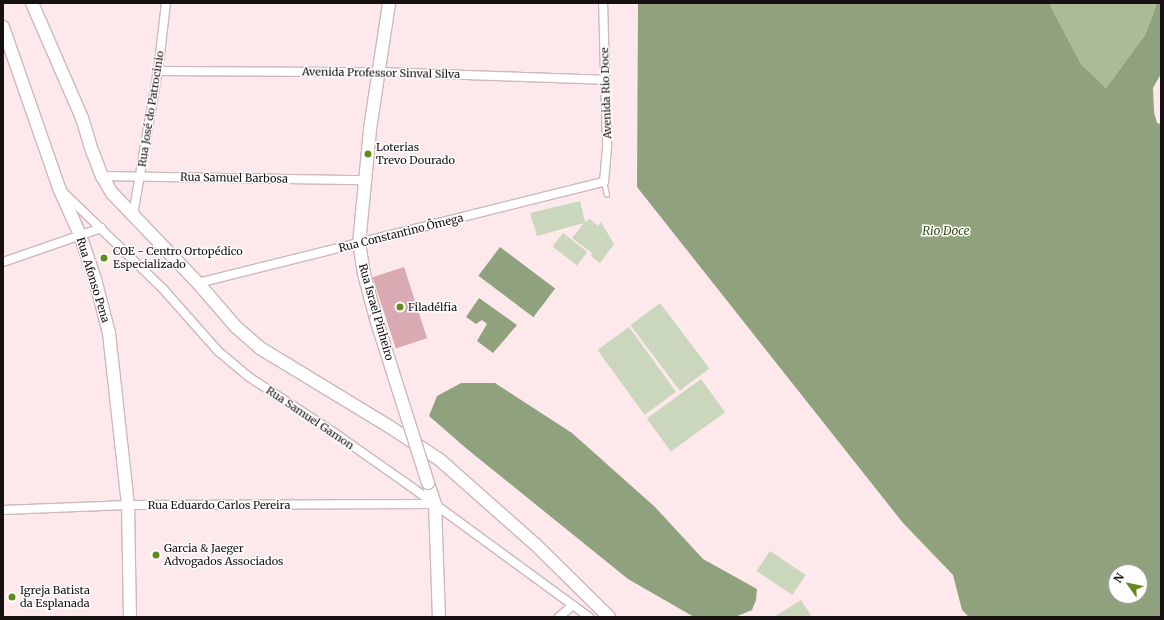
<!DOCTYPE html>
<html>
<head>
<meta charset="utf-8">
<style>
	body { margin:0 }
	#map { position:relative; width:1164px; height:620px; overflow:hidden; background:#fde9ec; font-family:Merriweather,serif }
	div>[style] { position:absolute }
	.green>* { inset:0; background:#cad7bd; transform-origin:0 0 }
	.forest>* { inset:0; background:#aabc96 }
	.water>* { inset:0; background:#90a27d; transform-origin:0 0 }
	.building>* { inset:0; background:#d9aab2; transform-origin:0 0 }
	.roads { filter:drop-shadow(1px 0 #ccb8bb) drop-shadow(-1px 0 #ccb8bb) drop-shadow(0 1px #ccb8bb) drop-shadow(0 -1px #ccb8bb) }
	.lane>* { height:4px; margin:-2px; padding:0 2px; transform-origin:2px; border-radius:2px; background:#fff }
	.street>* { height:8px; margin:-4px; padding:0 4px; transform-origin:4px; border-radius:4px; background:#fff }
	.secondary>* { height:12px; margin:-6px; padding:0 6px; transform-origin:6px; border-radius:6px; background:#fff }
	.bridges { filter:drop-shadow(1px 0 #ccb8bb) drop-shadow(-1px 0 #ccb8bb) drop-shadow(0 1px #ccb8bb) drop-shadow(0 -1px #ccb8bb) }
	.secondary-bridge>* { height:12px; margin:-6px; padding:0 6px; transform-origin:6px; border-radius:6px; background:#fff }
	.dots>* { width:11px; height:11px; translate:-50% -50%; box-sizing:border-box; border:2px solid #fff; border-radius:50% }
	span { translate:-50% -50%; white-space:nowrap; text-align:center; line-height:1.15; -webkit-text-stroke:3px #fff; paint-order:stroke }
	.street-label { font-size:11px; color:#171011 }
	.poi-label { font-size:11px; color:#171011 }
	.left { translate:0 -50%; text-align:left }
	.water-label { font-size:12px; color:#364d15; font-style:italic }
	.frame { position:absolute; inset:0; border:4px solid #171011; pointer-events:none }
	.north { position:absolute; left:1108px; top:564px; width:40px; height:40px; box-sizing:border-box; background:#fff; border:1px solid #a29fa0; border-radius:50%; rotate:303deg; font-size:11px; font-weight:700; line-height:16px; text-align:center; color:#171011 }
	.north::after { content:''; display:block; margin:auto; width:14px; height:18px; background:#618c1c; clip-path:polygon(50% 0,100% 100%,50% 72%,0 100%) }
</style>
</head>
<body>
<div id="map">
	<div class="green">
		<div style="clip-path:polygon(580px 201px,585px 222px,590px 219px,598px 226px,601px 222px,614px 244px,600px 263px,591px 256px,592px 253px,572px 238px,584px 223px,537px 236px,530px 213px)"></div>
		<div style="left:563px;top:233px;width:31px;height:17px;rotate:38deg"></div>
		<div style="left:660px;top:303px;width:82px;height:37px;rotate:53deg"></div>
		<div style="left:629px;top:327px;width:80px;height:39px;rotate:54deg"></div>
		<div style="left:701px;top:379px;width:41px;height:67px;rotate:54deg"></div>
		<div style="left:770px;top:551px;width:43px;height:24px;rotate:34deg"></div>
		<div style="clip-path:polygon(801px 600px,812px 617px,774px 617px)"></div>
	</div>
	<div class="forest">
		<div style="clip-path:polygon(1049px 3px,1157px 3px,1145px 35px,1106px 88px,1081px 64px)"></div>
	</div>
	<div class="water">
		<div style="clip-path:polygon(evenodd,638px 3px,1049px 3px,1081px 64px,1106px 88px,1145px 35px,1157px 3px,1161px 3px,1161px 74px,1153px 88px,1154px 112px,1157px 123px,1161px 124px,1161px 617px,969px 617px,962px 610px,953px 575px,903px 523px,637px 187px,638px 3px,1116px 572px,1140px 572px,1140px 596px,1116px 596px,1116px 572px)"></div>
		<div style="left:500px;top:247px;width:69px;height:36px;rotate:37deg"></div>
		<div style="clip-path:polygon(479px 298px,517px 325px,493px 353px,477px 341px,487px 324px,482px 320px,476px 324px,466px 317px)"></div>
		<div style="clip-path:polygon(461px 383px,495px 383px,572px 433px,655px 507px,703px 559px,757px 589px,756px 600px,752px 610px,735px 617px,694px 617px,628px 579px,467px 449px,429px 416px,437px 396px)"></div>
	</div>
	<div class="building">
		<div style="left:404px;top:267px;width:75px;height:33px;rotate:72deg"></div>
	</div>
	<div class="roads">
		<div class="lane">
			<div style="left:604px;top:182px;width:13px;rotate:77deg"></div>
		</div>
		<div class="street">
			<div style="left:158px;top:71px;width:221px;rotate:0.3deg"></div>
			<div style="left:379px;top:72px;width:225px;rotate:2deg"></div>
			<div style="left:102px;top:176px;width:263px;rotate:0.9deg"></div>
			<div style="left:64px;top:193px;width:139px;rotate:44.1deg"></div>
			<div style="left:164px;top:290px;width:81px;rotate:48.5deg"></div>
			<div style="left:218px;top:351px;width:40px;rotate:40deg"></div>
			<div style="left:249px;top:377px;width:104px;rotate:33.2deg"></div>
			<div style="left:336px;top:434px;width:90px;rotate:35.1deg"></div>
			<div style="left:410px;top:486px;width:222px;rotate:36.2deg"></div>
			<div style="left:133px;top:215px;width:146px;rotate:-80.2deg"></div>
			<div style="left:158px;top:71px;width:68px;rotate:-83.3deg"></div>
			<div style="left:3px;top:262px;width:104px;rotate:-19.1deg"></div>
			<div style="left:198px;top:283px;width:418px;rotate:-14deg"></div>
			<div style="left:604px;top:182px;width:38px;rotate:-85deg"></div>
			<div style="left:607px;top:144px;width:141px;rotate:-91.6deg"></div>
			<div style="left:3px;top:510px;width:125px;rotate:-2.3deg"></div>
			<div style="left:128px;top:505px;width:307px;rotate:-0.2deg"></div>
			<div style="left:559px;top:617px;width:18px;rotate:-41deg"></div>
		</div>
		<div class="secondary">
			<div style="left:32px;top:3px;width:125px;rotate:66.5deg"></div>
			<div style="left:82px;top:118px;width:37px;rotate:73deg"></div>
			<div style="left:93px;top:153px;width:25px;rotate:69deg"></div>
			<div style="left:102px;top:176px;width:20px;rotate:60deg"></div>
			<div style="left:112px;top:193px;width:124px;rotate:46.3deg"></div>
			<div style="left:198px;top:283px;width:58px;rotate:49.2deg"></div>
			<div style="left:236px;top:327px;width:32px;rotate:41deg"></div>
			<div style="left:260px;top:348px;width:152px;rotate:31.3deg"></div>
			<div style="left:390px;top:427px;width:60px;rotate:33.4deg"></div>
			<div style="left:440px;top:460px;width:127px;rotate:41.5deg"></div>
			<div style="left:535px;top:544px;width:104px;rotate:44.6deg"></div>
			<div style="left:3px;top:27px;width:170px;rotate:70.8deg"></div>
			<div style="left:59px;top:188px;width:51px;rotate:65.9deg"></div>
			<div style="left:80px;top:235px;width:46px;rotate:71.2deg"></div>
			<div style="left:95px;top:279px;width:56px;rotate:75.5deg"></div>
			<div style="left:109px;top:333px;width:173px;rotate:83.7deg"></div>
			<div style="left:128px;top:505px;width:112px;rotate:89deg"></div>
			<div style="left:376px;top:319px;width:47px;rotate:-104.9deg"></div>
			<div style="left:364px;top:274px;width:30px;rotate:-99deg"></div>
			<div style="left:359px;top:244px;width:116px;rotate:-84.5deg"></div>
			<div style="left:370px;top:129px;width:127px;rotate:-81.4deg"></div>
			<div style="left:428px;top:483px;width:22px;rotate:72deg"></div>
			<div style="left:435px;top:504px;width:113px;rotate:88deg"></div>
		</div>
	</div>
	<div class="bridges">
		<div class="secondary-bridge">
			<div style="left:376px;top:319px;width:172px;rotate:72.4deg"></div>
		</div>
	</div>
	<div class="dots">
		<div style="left:368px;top:154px;background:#618c1c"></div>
		<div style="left:104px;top:258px;background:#618c1c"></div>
		<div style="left:400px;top:307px;background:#618c1c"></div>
		<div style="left:156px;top:555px;background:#618c1c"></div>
		<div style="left:12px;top:597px;background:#618c1c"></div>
	</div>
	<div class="street-label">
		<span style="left:381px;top:73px;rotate:1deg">Avenida Professor Sinval Silva</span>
		<span style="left:606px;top:93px;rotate:-92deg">Avenida Rio Doce</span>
		<span style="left:151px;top:109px;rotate:-81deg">Rua José do Patrocinio</span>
		<span style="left:234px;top:178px;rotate:1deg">Rua Samuel Barbosa</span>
		<span style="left:401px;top:233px;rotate:-14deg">Rua Constantino Ômega</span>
		<span style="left:93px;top:280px;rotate:73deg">Rua Afonso Pena</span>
		<span style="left:376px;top:312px;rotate:74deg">Rua Israel Pinheiro</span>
		<span style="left:310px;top:418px;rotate:34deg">Rua Samuel Gamon</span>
		<span style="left:219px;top:505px">Rua Eduardo Carlos Pereira</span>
	</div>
	<div class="poi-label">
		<span class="left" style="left:376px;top:154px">Loterias<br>Trevo Dourado</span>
		<span class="left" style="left:113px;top:258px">COE - Centro Ortopédico<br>Especializado</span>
		<span class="left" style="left:408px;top:307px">Filadélfia</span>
		<span class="left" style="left:164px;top:555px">Garcia &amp; Jaeger<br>Advogados Associados</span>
		<span class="left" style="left:20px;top:597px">Igreja Batista<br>da Esplanada</span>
	</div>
	<div class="water-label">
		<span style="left:946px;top:231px">Rio Doce</span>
	</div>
	<div class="frame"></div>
	<div class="north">N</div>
</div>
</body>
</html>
